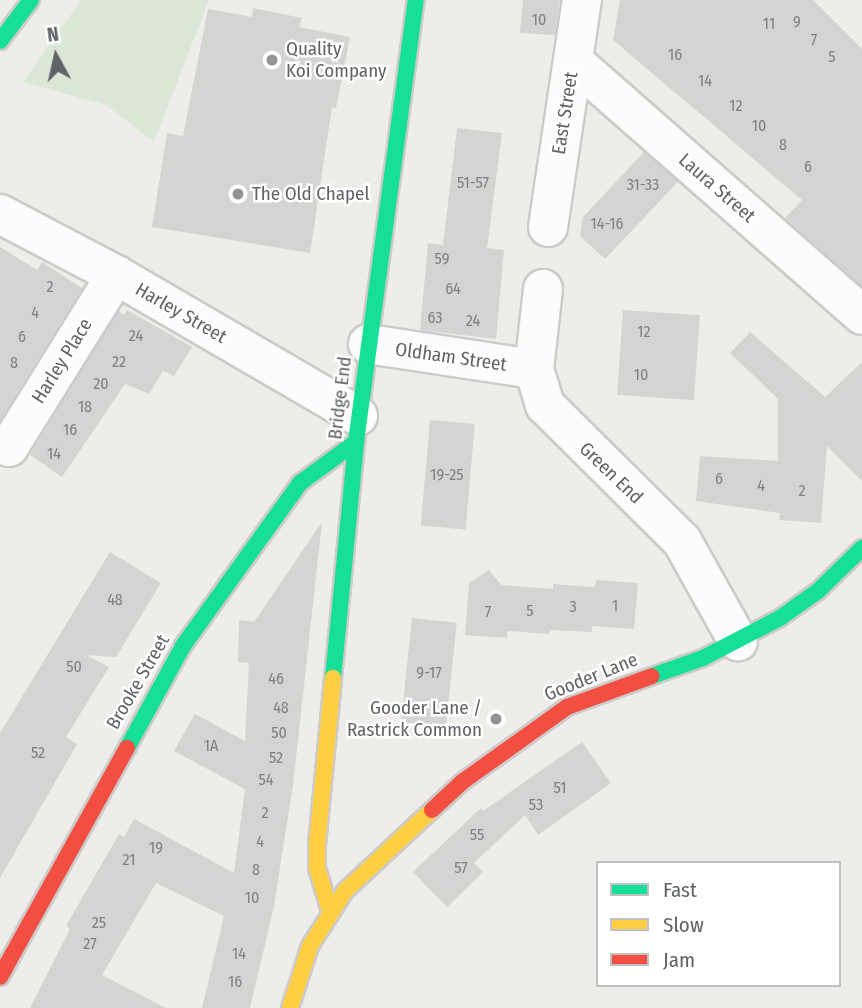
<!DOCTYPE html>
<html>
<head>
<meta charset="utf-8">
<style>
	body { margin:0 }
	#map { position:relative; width:862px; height:1008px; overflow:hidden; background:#efedea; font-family:"Fira Sans Condensed",sans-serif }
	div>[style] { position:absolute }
	.green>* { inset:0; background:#dbe8d8 }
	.building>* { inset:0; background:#d6d4d3; transform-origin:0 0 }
	.roads { filter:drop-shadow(2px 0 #cccbca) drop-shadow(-2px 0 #cccbca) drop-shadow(0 2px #cccbca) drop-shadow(0 -2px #cccbca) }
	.street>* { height:38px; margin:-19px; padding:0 19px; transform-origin:19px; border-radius:19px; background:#fdfcfc }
	.fast>* { height:16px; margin:-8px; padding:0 8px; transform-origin:8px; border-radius:8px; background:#16e098 }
	.slow>* { height:16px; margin:-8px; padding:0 8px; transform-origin:8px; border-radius:8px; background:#ffcf43 }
	.jam>* { height:16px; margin:-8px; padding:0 8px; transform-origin:8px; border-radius:8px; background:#f24e42 }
	.dots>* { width:19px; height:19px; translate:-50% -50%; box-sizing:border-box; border:4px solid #fff; border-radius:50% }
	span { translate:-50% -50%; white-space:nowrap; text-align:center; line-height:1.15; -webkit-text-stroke:5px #fff; paint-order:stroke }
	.number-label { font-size:16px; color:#7f8183 }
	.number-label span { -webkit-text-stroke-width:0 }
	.poi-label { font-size:19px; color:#606467 }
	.left { translate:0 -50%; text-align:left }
	.right { translate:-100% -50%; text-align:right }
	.street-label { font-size:19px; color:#606467 }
	.legend { position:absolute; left:596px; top:861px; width:245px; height:126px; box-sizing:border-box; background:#fff; border:2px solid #bfc1c2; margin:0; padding:9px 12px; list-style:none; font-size:21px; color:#606467 }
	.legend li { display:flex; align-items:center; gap:14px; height:35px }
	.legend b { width:35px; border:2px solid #bfc1c2 }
	.north { position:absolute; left:21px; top:21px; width:70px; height:70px; -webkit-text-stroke:5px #fff; paint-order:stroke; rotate:352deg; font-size:19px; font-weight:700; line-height:28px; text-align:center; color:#606467 }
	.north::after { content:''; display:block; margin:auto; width:24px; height:32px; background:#606467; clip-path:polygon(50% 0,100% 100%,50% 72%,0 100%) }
</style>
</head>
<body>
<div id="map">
	<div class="green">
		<div style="clip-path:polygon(81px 0,209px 0,154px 142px,106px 105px,23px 82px)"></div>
	</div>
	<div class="building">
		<div style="clip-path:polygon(523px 0,560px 0,555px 35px,520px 33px)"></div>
		<div style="clip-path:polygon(620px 0,813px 0,862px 49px,862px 286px,785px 218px,802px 200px,613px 40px)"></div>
		<div style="clip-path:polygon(253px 8px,302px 18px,299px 27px,350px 37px,336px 108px,332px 107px,310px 253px,152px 227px,167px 133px,183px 136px,208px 9px,252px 17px)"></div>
		<div style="clip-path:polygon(457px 128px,502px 133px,487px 248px,504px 250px,496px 339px,420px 330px,428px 243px,443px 245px)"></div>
		<div style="clip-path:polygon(644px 152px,678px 182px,605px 259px,580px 236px,583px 217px)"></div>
		<div style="clip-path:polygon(0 247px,37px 270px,42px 262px,82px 288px,0 420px)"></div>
		<div style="clip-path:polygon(127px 310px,192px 347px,174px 376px,163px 371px,149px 394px,125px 384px,62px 477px,30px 455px,119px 311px,124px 315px)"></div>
		<div style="left:623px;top:310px;width:77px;height:85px;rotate:4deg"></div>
		<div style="clip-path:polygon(750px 332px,825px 397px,862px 362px,862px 481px,827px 446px,821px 523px,779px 520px,780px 513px,696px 501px,700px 456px,778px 461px,778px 399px,730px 353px)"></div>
		<div style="left:430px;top:420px;width:45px;height:106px;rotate:5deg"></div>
		<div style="clip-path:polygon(322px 522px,293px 785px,274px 906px,250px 1008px,202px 1008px,224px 916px,156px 883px,102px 975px,166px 1008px,30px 1008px,70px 929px,66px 926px,119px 834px,124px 837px,134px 819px,234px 873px,245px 789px,174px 751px,195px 714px,245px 741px,249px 663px,238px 662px,239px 620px,254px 622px)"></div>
		<div style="clip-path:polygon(110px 552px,161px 583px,116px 657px,86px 655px,109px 667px,66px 737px,77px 744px,0 878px,0 733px)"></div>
		<div style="clip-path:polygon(489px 570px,501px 585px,553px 589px,553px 584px,595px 587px,596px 580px,638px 583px,634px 629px,592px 626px,592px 632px,550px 630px,549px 634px,507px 631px,507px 638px,465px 635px,469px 583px)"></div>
		<div style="left:412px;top:618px;width:45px;height:106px;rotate:6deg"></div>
		<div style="clip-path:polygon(582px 742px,611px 783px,538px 835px,525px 815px,474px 863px,483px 872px,447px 907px,413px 872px,481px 808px,483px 811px)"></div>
	</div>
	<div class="roads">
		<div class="street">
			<div style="left:573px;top:61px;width:385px;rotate:41.3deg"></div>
			<div style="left:0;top:214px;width:131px;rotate:27.7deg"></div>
			<div style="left:116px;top:275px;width:280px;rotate:30.2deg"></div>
			<div style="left:548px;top:227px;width:230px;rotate:-81.5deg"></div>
			<div style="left:543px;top:289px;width:81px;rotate:96.4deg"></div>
			<div style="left:534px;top:369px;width:38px;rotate:73deg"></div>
			<div style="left:545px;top:405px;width:193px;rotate:44.8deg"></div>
			<div style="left:682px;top:541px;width:115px;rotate:60.8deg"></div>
			<div style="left:368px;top:344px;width:168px;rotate:8.6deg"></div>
			<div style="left:9px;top:447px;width:203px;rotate:-58.1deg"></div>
		</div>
		<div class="fast">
			<div style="left:0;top:41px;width:51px;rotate:-52.9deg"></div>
			<div style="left:652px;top:676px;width:54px;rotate:-19.4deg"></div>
			<div style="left:703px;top:658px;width:87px;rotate:-27.5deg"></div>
			<div style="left:780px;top:618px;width:47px;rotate:-35.4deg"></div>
			<div style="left:818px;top:591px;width:62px;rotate:-44.3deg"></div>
			<div style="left:333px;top:678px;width:237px;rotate:-84.4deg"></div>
			<div style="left:356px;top:442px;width:446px;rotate:-82.3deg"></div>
			<div style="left:127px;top:748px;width:116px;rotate:-61.2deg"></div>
			<div style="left:183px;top:646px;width:201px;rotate:-54.3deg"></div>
			<div style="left:300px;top:483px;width:69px;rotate:-36.2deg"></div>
		</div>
		<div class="slow">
			<div style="left:330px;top:911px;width:45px;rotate:-106.8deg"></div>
			<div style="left:317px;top:868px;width:23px;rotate:-90deg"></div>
			<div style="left:317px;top:845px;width:168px;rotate:-84.5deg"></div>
			<div style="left:290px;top:1008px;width:65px;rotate:-72.1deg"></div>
			<div style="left:310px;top:946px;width:65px;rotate:-57.5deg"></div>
			<div style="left:345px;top:891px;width:119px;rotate:-43deg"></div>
		</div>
		<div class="jam">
			<div style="left:432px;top:810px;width:41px;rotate:-43deg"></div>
			<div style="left:462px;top:782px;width:129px;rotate:-35.5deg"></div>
			<div style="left:567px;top:707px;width:90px;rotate:-20deg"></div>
			<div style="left:0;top:977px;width:262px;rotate:-61deg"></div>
		</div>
	</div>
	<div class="dots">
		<div style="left:272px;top:60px;background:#929495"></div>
		<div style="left:238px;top:194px;background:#929495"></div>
		<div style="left:496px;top:719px;background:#929495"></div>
	</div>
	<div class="number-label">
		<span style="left:539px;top:20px">10</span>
		<span style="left:797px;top:22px">9</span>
		<span style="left:769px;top:24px">11</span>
		<span style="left:814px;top:40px">7</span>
		<span style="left:675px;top:55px">16</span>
		<span style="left:832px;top:57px">5</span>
		<span style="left:705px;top:81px">14</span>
		<span style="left:736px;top:106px">12</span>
		<span style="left:759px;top:126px">10</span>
		<span style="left:783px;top:145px">8</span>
		<span style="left:808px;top:167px">6</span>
		<span style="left:473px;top:183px">51-57</span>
		<span style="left:643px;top:185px">31-33</span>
		<span style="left:607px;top:224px">14-16</span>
		<span style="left:442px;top:259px">59</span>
		<span style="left:50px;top:287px">2</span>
		<span style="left:453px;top:289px">64</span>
		<span style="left:35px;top:313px">4</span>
		<span style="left:435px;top:318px">63</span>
		<span style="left:473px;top:321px">24</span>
		<span style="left:644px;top:332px">12</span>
		<span style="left:136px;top:336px">24</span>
		<span style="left:22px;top:337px">6</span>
		<span style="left:119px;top:362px">22</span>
		<span style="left:14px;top:363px">8</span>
		<span style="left:641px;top:375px">10</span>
		<span style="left:101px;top:384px">20</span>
		<span style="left:85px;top:407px">18</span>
		<span style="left:70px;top:430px">16</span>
		<span style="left:54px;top:454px">14</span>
		<span style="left:447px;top:475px">19-25</span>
		<span style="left:719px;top:479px">6</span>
		<span style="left:761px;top:486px">4</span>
		<span style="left:802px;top:491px">2</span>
		<span style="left:115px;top:600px">48</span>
		<span style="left:615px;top:606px">1</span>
		<span style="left:573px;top:607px">3</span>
		<span style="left:530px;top:611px">5</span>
		<span style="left:488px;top:612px">7</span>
		<span style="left:74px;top:667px">50</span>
		<span style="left:429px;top:673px">9-17</span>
		<span style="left:276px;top:679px">46</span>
		<span style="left:281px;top:708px">48</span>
		<span style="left:279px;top:733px">50</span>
		<span style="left:211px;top:746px">1A</span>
		<span style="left:38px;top:753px">52</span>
		<span style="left:276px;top:758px">52</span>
		<span style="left:266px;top:780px">54</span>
		<span style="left:560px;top:788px">51</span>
		<span style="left:536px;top:805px">53</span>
		<span style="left:265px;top:813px">2</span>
		<span style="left:477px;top:835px">55</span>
		<span style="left:260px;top:842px">4</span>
		<span style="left:156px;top:848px">19</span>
		<span style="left:129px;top:860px">21</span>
		<span style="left:461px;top:868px">57</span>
		<span style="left:256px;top:870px">8</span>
		<span style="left:252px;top:898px">10</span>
		<span style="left:99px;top:923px">25</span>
		<span style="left:90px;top:944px">27</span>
		<span style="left:239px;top:954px">14</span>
		<span style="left:235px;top:982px">16</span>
	</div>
	<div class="poi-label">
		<span class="left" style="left:286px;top:60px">Quality<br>Koi Company</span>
		<span class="left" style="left:252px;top:194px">The Old Chapel</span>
		<span class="right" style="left:482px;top:719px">Gooder Lane /<br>Rastrick Common</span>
	</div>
	<div class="street-label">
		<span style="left:565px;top:113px;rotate:-81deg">East Street</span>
		<span style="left:717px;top:188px;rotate:41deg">Laura Street</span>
		<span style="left:181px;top:313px;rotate:30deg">Harley Street</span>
		<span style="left:451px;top:357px;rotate:8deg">Oldham Street</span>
		<span style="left:62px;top:361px;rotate:-58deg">Harley Place</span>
		<span style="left:340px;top:398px;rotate:-83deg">Bridge End</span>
		<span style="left:611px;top:473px;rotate:44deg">Green End</span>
		<span style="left:591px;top:677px;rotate:-22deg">Gooder Lane</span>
		<span style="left:138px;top:682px;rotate:-60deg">Brooke Street</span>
	</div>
	<ul class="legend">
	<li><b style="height:9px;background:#16e098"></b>Fast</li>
	<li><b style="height:9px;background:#ffcf43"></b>Slow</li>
	<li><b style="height:9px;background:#f24e42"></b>Jam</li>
	</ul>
	<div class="north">N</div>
</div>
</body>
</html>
